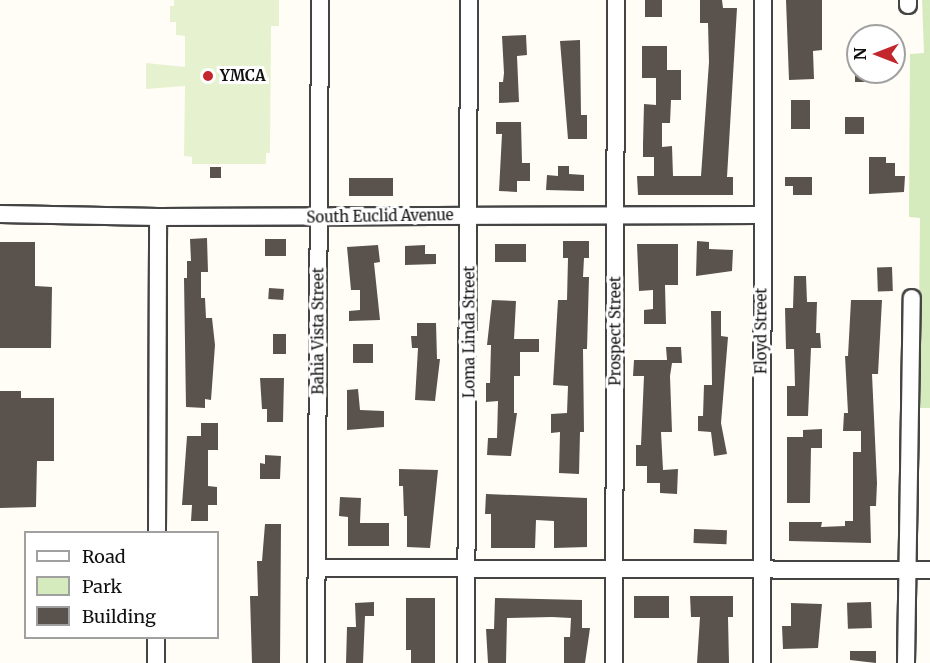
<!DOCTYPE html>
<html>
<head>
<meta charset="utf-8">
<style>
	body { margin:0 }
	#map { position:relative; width:930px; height:663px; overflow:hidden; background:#fffdf5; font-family:Merriweather,serif }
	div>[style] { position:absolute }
	.green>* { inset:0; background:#d5ebbd }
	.pitch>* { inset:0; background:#e6f2cf }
	.building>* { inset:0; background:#5a524d; transform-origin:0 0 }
	.roads { filter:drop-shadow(2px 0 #444) drop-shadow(-2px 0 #444) drop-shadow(0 2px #444) drop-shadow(0 -2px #444) }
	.minor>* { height:16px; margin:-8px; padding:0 8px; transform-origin:8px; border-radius:8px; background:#fff }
	.dots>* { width:16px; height:16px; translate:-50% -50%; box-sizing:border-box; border:3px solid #fff; border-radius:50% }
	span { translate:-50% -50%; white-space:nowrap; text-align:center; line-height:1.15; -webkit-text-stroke:6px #fff; paint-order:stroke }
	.poi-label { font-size:15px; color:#111; font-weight:700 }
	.left { translate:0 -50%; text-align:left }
	.street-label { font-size:15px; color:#111 }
	.legend { position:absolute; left:24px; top:531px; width:195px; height:108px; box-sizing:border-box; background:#fff; border:2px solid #a0a0a0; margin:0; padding:8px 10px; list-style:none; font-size:18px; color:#111 }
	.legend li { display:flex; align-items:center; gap:12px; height:30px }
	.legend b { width:30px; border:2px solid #a0a0a0 }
	.north { position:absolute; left:846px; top:24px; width:60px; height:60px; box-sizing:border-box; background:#fff; border:2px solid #a0a0a0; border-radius:50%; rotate:270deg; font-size:16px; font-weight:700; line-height:24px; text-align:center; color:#111 }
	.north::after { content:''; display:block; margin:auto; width:21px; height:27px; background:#c4262e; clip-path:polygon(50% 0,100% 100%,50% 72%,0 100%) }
</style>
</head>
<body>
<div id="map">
	<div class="green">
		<div style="clip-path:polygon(922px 0,930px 0,930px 408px,918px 408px,920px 218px,909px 217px,910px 54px,924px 53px)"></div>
	</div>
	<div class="pitch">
		<div style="clip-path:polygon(174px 0,279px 0,279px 26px,271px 26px,270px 153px,266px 153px,266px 164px,192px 164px,192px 157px,184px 156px,185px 86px,146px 89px,146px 63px,185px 67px,185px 36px,176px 35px,176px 22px,170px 22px,170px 6px,174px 6px)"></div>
	</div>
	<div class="building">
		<div style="left:645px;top:0;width:17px;height:17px"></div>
		<div style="clip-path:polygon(700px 0,722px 0,723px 8px,737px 8px,727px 177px,733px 177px,733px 195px,638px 195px,637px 176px,654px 176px,654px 157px,643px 157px,643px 144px,644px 104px,656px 105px,656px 78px,642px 78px,642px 46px,667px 46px,667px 70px,681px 70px,681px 100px,671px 100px,670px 123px,662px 123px,662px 147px,672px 146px,673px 176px,701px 176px,709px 62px,708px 23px,700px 23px)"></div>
		<div style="clip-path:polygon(786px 0,822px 0,822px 50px,813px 51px,814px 79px,789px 80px)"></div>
		<div style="clip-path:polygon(526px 35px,527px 55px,517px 56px,519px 102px,499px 103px,499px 82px,503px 82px,504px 73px,502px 36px)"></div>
		<div style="clip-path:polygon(580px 40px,581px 115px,587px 115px,587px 139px,568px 139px,560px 41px)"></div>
		<div style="left:855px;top:72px;width:23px;height:10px"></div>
		<div style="left:791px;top:100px;width:19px;height:29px"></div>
		<div style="left:864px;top:117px;width:17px;height:19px;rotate:90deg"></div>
		<div style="clip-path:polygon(496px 122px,521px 122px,522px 163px,530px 163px,530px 181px,517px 181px,517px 192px,499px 191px,502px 134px,496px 134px)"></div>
		<div style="clip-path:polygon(869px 157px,886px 157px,886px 163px,895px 163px,895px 176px,905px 176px,904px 192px,869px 194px)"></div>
		<div style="clip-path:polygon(558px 166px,569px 166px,569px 174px,584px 175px,584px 191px,546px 190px,547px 175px,558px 176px)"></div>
		<div style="left:210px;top:167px;width:11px;height:11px"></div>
		<div style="clip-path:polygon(785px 177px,812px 177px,812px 195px,793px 195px,793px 186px,785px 186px)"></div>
		<div style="left:349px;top:178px;width:44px;height:18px"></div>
		<div style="clip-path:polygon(207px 238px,208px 272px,201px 272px,201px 298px,205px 298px,206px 318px,212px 318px,215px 345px,211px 400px,205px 399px,205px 408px,186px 407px,184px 278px,187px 278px,187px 261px,191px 261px,190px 239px)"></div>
		<div style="left:265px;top:239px;width:21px;height:17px"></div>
		<div style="clip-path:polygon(563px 241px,589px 241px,589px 258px,584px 258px,583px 277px,589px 277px,587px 349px,583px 349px,584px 432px,580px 432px,579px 474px,559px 473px,560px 432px,551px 433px,551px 414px,567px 413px,568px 386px,553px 385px,558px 300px,567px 300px,568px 258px,563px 258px)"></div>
		<div style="clip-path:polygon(697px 241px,709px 242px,709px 249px,733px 250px,732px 271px,696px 276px)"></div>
		<div style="clip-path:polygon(0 242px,35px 242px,35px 286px,52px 287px,51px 348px,0 348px)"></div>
		<div style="left:495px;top:244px;width:31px;height:18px"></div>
		<div style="clip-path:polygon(637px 244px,678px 244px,678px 285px,665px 285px,666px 324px,644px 324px,644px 310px,653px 309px,653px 290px,639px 291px)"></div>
		<div style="clip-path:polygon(378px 245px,380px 262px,374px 263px,380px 320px,349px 321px,349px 311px,360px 310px,360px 290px,351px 290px,347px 247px)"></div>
		<div style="clip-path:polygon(425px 245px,425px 254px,436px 254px,436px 264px,405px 265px,405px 246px)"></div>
		<div style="left:892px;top:267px;width:24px;height:15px;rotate:88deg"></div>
		<div style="clip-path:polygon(794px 276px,806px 276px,807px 302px,817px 302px,816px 333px,820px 333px,821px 348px,811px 348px,808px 416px,787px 416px,787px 386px,795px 386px,794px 349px,786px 349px,785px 308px,793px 308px)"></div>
		<div style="left:269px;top:288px;width:15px;height:11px;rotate:4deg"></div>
		<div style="clip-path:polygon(492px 300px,516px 301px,514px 339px,539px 339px,539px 352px,520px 352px,520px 376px,514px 376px,514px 413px,517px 413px,511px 456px,487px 455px,488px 438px,497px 438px,498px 401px,486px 402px,486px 383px,490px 383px,491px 345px,487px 345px)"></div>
		<div style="clip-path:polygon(851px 300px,882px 300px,878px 374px,872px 374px,877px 483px,876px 506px,870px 506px,871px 543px,789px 541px,789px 522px,822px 522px,821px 527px,845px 526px,845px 521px,853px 521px,853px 452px,861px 452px,861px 431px,843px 431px,844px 413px,848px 413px,845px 356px,848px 356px)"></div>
		<div style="clip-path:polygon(711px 311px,721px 311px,721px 336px,728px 337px,721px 423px,727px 454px,714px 456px,711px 432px,698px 431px,698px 416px,703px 416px,704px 385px,712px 385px)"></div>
		<div style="clip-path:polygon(417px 323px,436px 323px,437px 359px,440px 359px,435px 401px,415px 400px,418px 348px,412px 348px,411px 336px,417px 336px)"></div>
		<div style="left:273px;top:334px;width:13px;height:20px"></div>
		<div style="left:353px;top:344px;width:20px;height:19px"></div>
		<div style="clip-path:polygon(666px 347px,681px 347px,682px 363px,672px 363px,670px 376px,672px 432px,661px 432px,663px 470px,678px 469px,677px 494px,660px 493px,660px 483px,647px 483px,647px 466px,636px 466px,636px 445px,641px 445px,644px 376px,633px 376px,634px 360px,667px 360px)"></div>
		<div style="clip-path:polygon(260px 378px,284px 378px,283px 422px,267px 422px,267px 409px,262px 409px)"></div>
		<div style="clip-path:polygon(358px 389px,360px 410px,384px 411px,384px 427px,347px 430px,347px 390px)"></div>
		<div style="clip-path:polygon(0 391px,21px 391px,21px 398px,54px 398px,54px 461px,37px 461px,36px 507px,0 508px)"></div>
		<div style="clip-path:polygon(201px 423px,218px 423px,218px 450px,208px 450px,208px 486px,217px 487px,217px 505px,208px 505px,208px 521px,191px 521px,192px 505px,182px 505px,187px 436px,201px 436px)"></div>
		<div style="clip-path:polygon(822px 429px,822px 448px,811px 448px,810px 503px,787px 503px,787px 437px,803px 437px,803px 430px)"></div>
		<div style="clip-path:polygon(265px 455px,281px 456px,280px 479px,260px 479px,260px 463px,265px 464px)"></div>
		<div style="clip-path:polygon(399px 469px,438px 470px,430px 548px,407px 547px,407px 516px,404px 516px,403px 486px,399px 486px)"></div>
		<div style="clip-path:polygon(486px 494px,587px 498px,587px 547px,554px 548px,554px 521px,536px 520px,535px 548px,491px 548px,491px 514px,485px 514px)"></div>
		<div style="clip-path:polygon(340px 497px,361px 498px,360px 523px,389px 523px,389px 546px,348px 546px,348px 517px,339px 516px)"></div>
		<div style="clip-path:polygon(265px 524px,281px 524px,280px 663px,252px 663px,250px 596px,258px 596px,257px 561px,262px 561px)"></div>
		<div style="left:694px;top:529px;width:33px;height:14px;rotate:2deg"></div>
		<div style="left:669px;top:596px;width:22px;height:35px;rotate:90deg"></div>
		<div style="clip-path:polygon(690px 596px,733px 596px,733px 617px,728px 617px,729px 663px,697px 663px,700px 617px,691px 617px)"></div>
		<div style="clip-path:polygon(406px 598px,435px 598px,435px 663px,411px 663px,411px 650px,406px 650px)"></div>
		<div style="clip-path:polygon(495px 598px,582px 600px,582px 628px,590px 628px,585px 663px,564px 663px,564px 637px,570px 637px,571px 618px,552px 617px,507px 618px,506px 663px,488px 663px,486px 629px,494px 629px)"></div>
		<div style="clip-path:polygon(374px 602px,374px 616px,365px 616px,363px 663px,346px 663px,347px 627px,356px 627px,355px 603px)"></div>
		<div style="left:871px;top:602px;width:26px;height:24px;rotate:88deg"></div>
		<div style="clip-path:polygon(791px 603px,822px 604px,818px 648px,783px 649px,782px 626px,791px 626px)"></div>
		<div style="clip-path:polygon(850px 651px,876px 651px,876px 663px,850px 660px)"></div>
	</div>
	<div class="roads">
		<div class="minor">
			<div style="left:908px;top:0;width:5px;rotate:90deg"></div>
			<div style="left:0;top:214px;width:158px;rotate:1.1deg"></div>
			<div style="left:158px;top:217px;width:602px;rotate:-0.19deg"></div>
			<div style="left:157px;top:532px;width:315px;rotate:-89.8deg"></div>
			<div style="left:317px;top:568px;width:613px;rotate:0.19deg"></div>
			<div style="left:156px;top:663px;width:25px;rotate:-90deg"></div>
			<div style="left:316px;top:663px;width:663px;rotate:-89.65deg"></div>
			<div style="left:466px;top:663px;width:663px;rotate:-89.74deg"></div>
			<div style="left:614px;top:663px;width:663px;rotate:-89.83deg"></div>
			<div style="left:762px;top:663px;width:663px;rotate:-89.91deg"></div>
			<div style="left:906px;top:663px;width:365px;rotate:-89.1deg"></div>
		</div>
	</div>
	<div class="dots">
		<div style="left:208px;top:76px;background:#c4262e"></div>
	</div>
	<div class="poi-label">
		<span class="left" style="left:220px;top:76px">YMCA</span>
	</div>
	<div class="street-label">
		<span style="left:380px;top:216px;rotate:-1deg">South Euclid Avenue</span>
		<span style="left:318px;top:331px;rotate:-90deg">Bahia Vista Street</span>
		<span style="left:615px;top:331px;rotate:-90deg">Prospect Street</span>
		<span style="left:761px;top:331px;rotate:-90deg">Floyd Street</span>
		<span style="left:469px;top:332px;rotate:-90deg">Loma Linda Street</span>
	</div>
	<ul class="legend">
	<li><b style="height:8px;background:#fff"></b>Road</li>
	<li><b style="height:16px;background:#d5ebbd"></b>Park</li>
	<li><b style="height:16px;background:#5a524d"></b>Building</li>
	</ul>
	<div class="north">N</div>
</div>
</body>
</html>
